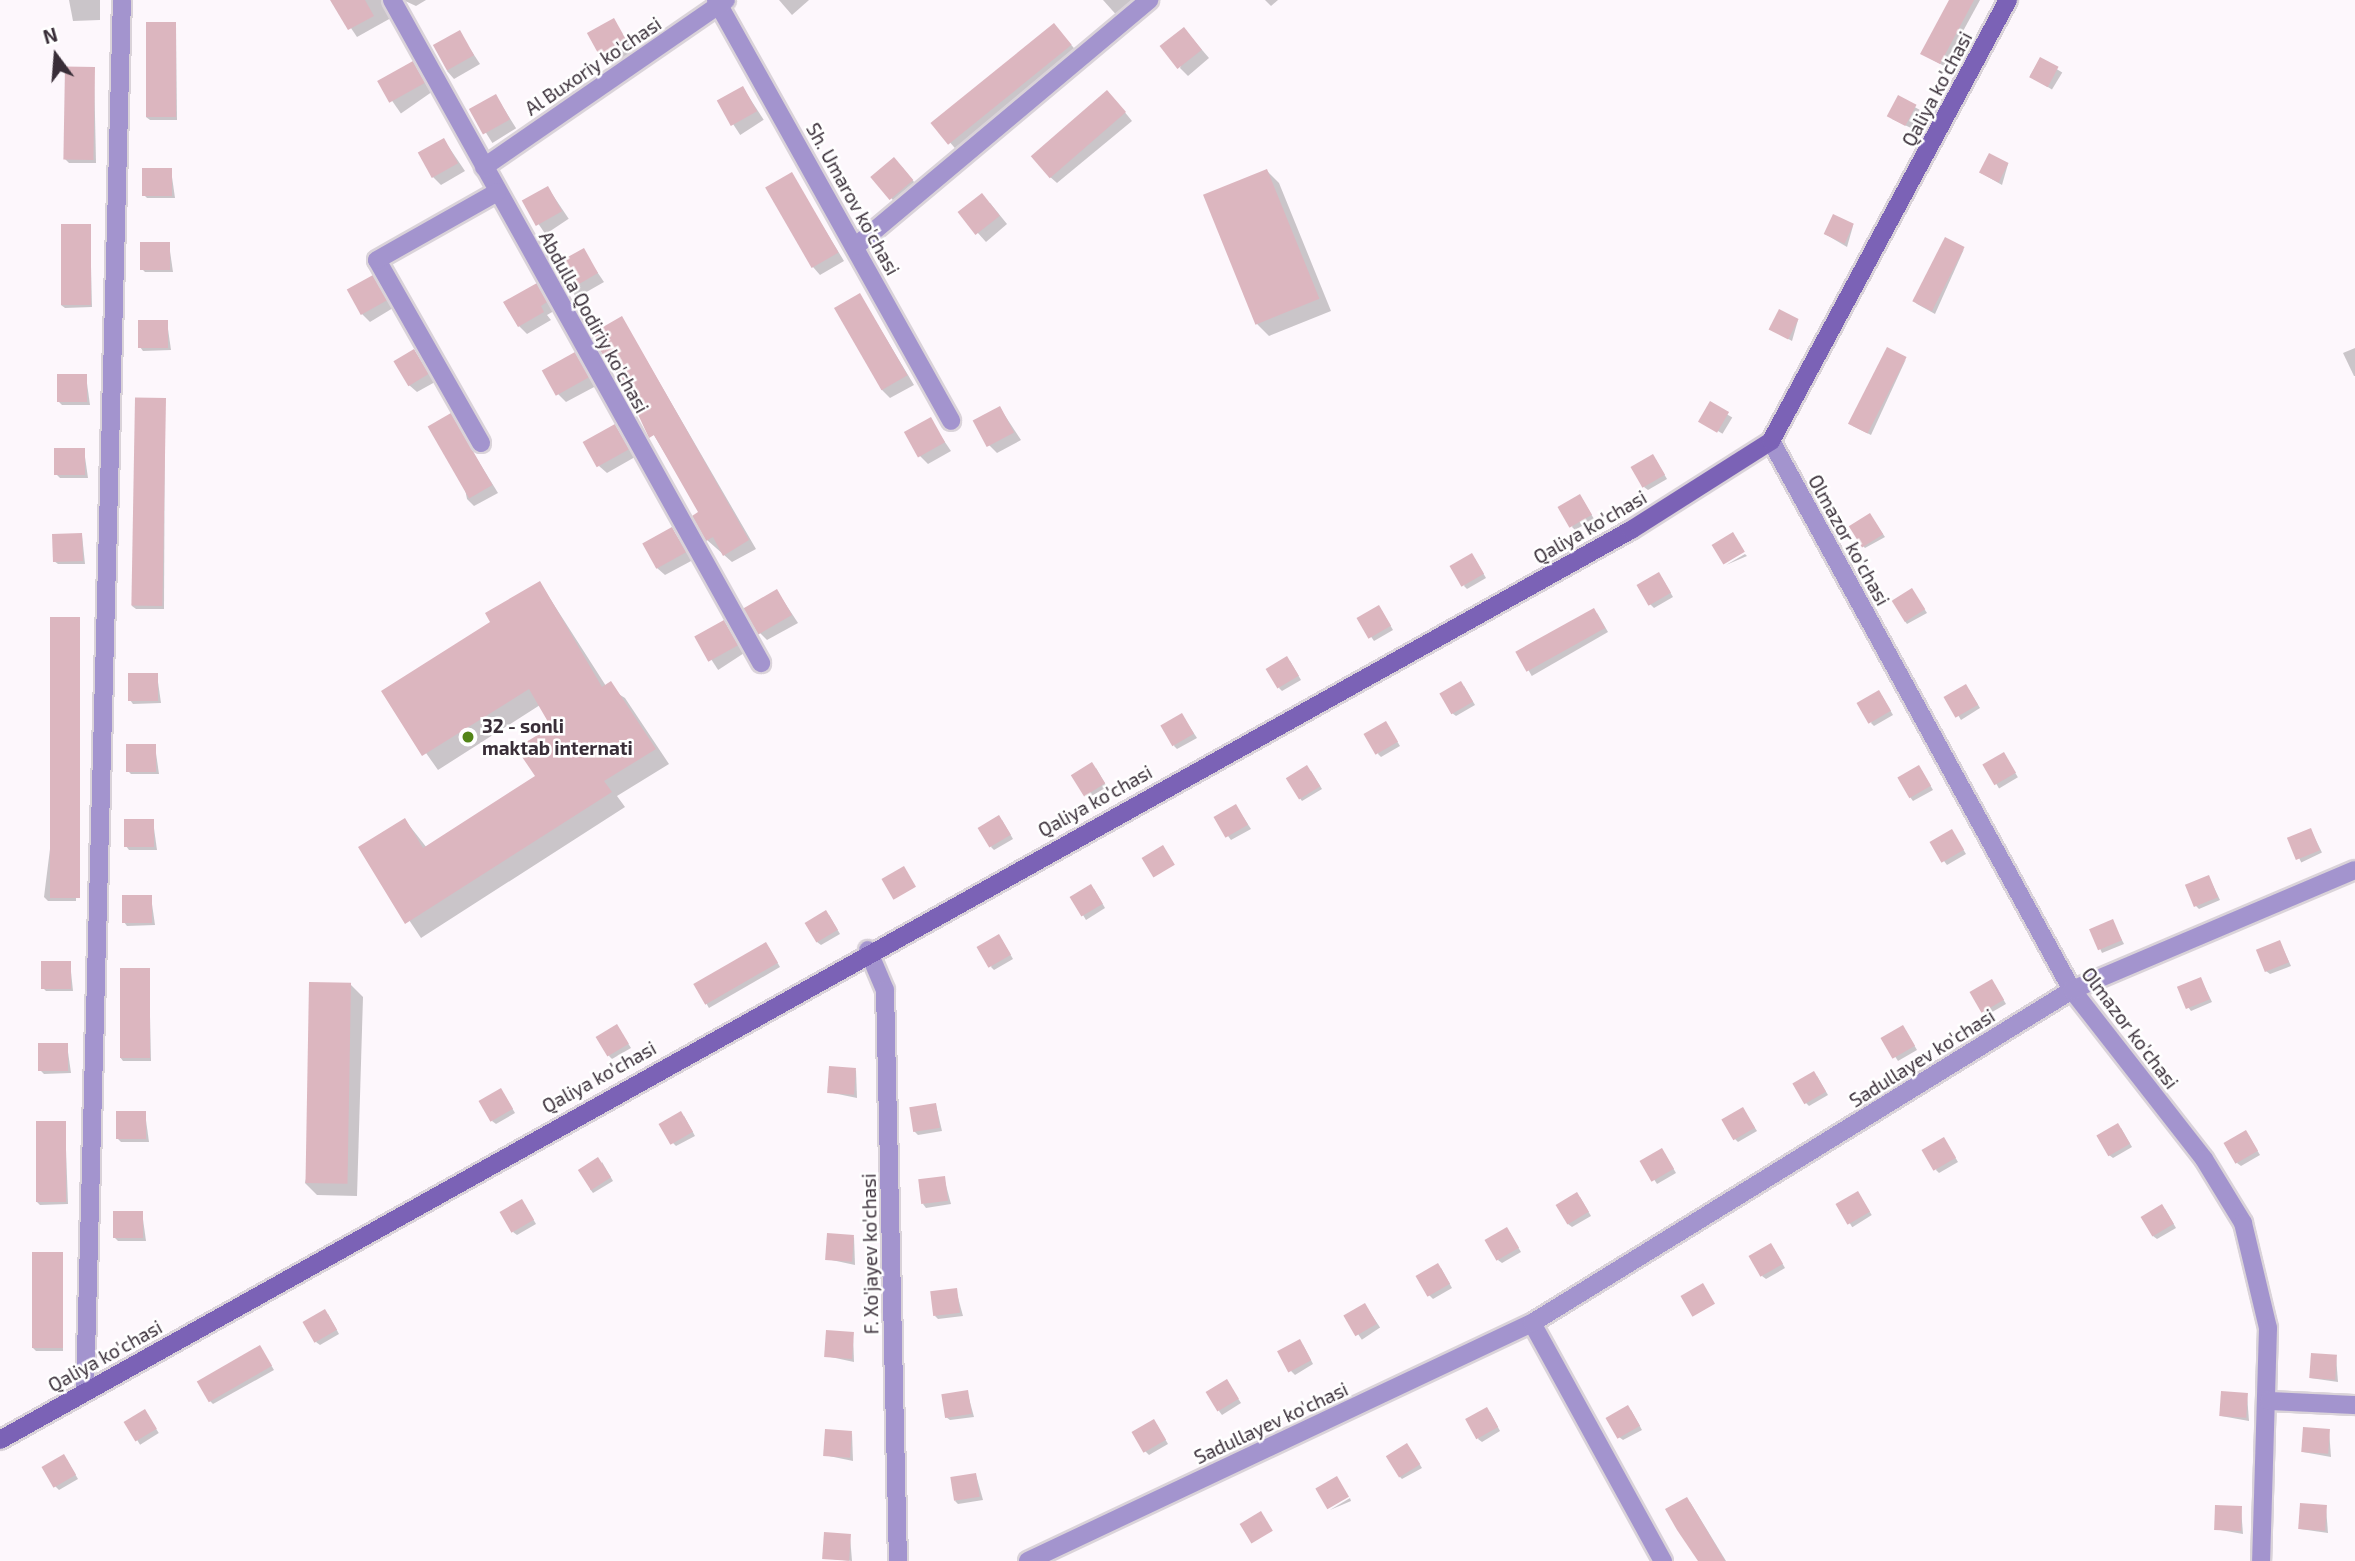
<!DOCTYPE html>
<html>
<head>
<meta charset="utf-8">
<style>
	body { margin:0 }
	#map { position:relative; width:2355px; height:1561px; overflow:hidden; background:#fdf7fc; font-family:"Exo 2",sans-serif }
	div>[style] { position:absolute }
	.shadow>* { inset:0; background:#0003; transform-origin:0 0 }
	.building>* { inset:0; background:#dcb6bf; transform-origin:0 0 }
	.roads { filter:drop-shadow(2px 0 #dad3d9) drop-shadow(-2px 0 #dad3d9) drop-shadow(0 2px #dad3d9) drop-shadow(0 -2px #dad3d9) }
	.minor>* { height:18px; margin:-9px; padding:0 9px; transform-origin:9px; border-radius:9px; background:#a394ce }
	.secondary>* { height:18px; margin:-9px; padding:0 9px; transform-origin:9px; border-radius:9px; background:#7b62b6 }
	.dots>* { width:19px; height:19px; translate:-50% -50%; box-sizing:border-box; border:4px solid #fff; border-radius:50% }
	span { translate:-50% -50%; white-space:nowrap; text-align:center; line-height:1.15; -webkit-text-stroke:5px #fff; paint-order:stroke }
	.street-label { font-size:19px; color:#392e38 }
	.poi-label { font-size:19px; color:#392e38; font-weight:700 }
	.left { translate:0 -50%; text-align:left }
	.north { position:absolute; left:21px; top:21px; width:70px; height:70px; -webkit-text-stroke:5px #fff; paint-order:stroke; rotate:344deg; font-size:19px; font-weight:700; line-height:28px; text-align:center; color:#392e38 }
	.north::after { content:''; display:block; margin:auto; width:24px; height:32px; background:#392e38; clip-path:polygon(50% 0,100% 100%,50% 72%,0 100%) }
</style>
</head>
<body>
<div id="map">
	<div class="shadow">
		<div style="clip-path:polygon(69px 0,100px 0,100px 20px,73px 21px)"></div>
		<div style="clip-path:polygon(332px 0,393px 0,391px 18px,357px 37px)"></div>
		<div style="clip-path:polygon(403px 0,426px 0,416px 6px)"></div>
		<div style="clip-path:polygon(779px 0,809px 0,792px 15px)"></div>
		<div style="clip-path:polygon(1103px 0,1142px 0,1120px 19px)"></div>
		<div style="clip-path:polygon(1265px 0,1278px 0,1271px 6px)"></div>
		<div style="clip-path:polygon(1952px 0,1980px 0,1944px 66px,1922px 54px)"></div>
		<div style="left:613px;top:20px;width:37px;height:27px;rotate:56deg"></div>
		<div style="clip-path:polygon(176px 24px,177px 120px,150px 120px,146px 117px)"></div>
		<div style="clip-path:polygon(459px 32px,480px 64px,454px 79px,447px 71px)"></div>
		<div style="clip-path:polygon(1061px 33px,1079px 54px,960px 154px,935px 125px)"></div>
		<div style="clip-path:polygon(1191px 37px,1209px 58px,1188px 76px,1180px 68px)"></div>
		<div style="left:2040px;top:59px;width:26px;height:20px;rotate:31deg"></div>
		<div style="left:412px;top:63px;width:35px;height:38px;rotate:55deg"></div>
		<div style="clip-path:polygon(94px 69px,96px 163px,69px 163px,65px 159px)"></div>
		<div style="left:743px;top:88px;width:38px;height:28px;rotate:57deg"></div>
		<div style="left:496px;top:96px;width:38px;height:28px;rotate:58deg"></div>
		<div style="clip-path:polygon(1898px 98px,1920px 110px,1911px 128px,1892px 119px)"></div>
		<div style="clip-path:polygon(1115px 100px,1132px 121px,1057px 183px,1049px 176px)"></div>
		<div style="clip-path:polygon(444px 140px,465px 171px,441px 185px,433px 177px)"></div>
		<div style="clip-path:polygon(2008px 164px,2002px 185px,1981px 173px)"></div>
		<div style="clip-path:polygon(902px 167px,919px 188px,898px 206px,873px 177px)"></div>
		<div style="clip-path:polygon(171px 170px,175px 198px,147px 198px,144px 195px)"></div>
		<div style="clip-path:polygon(1267px 171px,1279px 183px,1331px 311px,1269px 336px,1257px 324px)"></div>
		<div style="clip-path:polygon(791px 174px,844px 261px,820px 275px,813px 267px)"></div>
		<div style="left:548px;top:188px;width:37px;height:28px;rotate:56deg"></div>
		<div style="clip-path:polygon(990px 203px,1007px 224px,986px 242px,960px 213px)"></div>
		<div style="clip-path:polygon(90px 225px,92px 307px,65px 308px,61px 305px)"></div>
		<div style="clip-path:polygon(1853px 226px,1847px 247px,1825px 234px)"></div>
		<div style="clip-path:polygon(169px 244px,173px 272px,145px 272px,142px 269px)"></div>
		<div style="clip-path:polygon(1964px 249px,1935px 314px,1917px 304px,1914px 301px)"></div>
		<div style="clip-path:polygon(583px 251px,604px 282px,576px 298px,559px 264px)"></div>
		<div style="clip-path:polygon(372px 277px,393px 308px,370px 322px,362px 314px)"></div>
		<div style="clip-path:polygon(536px 285px,554px 311px,547px 315px,551px 320px,527px 334px,519px 326px)"></div>
		<div style="clip-path:polygon(860px 295px,914px 385px,890px 398px,882px 390px)"></div>
		<div style="clip-path:polygon(622px 318px,756px 549px,732px 562px,707px 540px,701px 513px,597px 341px)"></div>
		<div style="clip-path:polygon(1798px 320px,1792px 341px,1770px 329px)"></div>
		<div style="clip-path:polygon(167px 322px,171px 350px,143px 351px,140px 347px)"></div>
		<div style="clip-path:polygon(2355px 348px,2355px 376px,2354px 376px,2343px 353px)"></div>
		<div style="clip-path:polygon(414px 351px,435px 382px,417px 392px,409px 385px)"></div>
		<div style="clip-path:polygon(575px 354px,596px 386px,566px 402px,558px 394px)"></div>
		<div style="clip-path:polygon(1906px 359px,1871px 435px,1853px 426px)"></div>
		<div style="clip-path:polygon(86px 376px,90px 405px,62px 405px,59px 402px)"></div>
		<div style="clip-path:polygon(165px 400px,164px 609px,136px 609px,132px 606px)"></div>
		<div style="left:1710px;top:404px;width:26px;height:19px;rotate:31deg"></div>
		<div style="clip-path:polygon(1000px 408px,1021px 440px,997px 453px,989px 445px)"></div>
		<div style="clip-path:polygon(450px 415px,498px 493px,474px 506px,467px 499px)"></div>
		<div style="clip-path:polygon(930px 420px,951px 451px,928px 464px,920px 456px)"></div>
		<div style="clip-path:polygon(615px 426px,635px 457px,607px 473px,599px 466px)"></div>
		<div style="clip-path:polygon(84px 450px,88px 478px,60px 478px,57px 475px)"></div>
		<div style="clip-path:polygon(1656px 460px,1667px 479px,1648px 490px,1644px 487px)"></div>
		<div style="clip-path:polygon(1583px 500px,1594px 519px,1575px 530px,1572px 527px)"></div>
		<div style="clip-path:polygon(1870px 515px,1885px 537px,1865px 548px,1862px 545px)"></div>
		<div style="clip-path:polygon(672px 529px,693px 560px,665px 575px,657px 568px)"></div>
		<div style="clip-path:polygon(82px 535px,85px 564px,58px 564px,54px 561px)"></div>
		<div style="clip-path:polygon(1745px 554px,1747px 556px,1726px 565px)"></div>
		<div style="clip-path:polygon(1475px 559px,1486px 578px,1467px 589px,1464px 586px)"></div>
		<div style="clip-path:polygon(1662px 578px,1673px 597px,1654px 608px,1650px 604px)"></div>
		<div style="clip-path:polygon(540px 583px,606px 686px,625px 698px,669px 764px,617px 796px,625px 807px,421px 938px,361px 848px,405px 820px,427px 848px,537px 777px,553px 727px,540px 705px,438px 770px,383px 692px,492px 623px)"></div>
		<div style="clip-path:polygon(1912px 590px,1927px 613px,1907px 624px,1904px 620px)"></div>
		<div style="clip-path:polygon(777px 591px,798px 623px,767px 640px,759px 632px)"></div>
		<div style="clip-path:polygon(1382px 611px,1393px 630px,1374px 641px,1359px 619px)"></div>
		<div style="left:1597px;top:613px;width:22px;height:88px;rotate:60deg"></div>
		<div style="clip-path:polygon(79px 618px,76px 901px,48px 901px,44px 897px)"></div>
		<div style="left:724px;top:622px;width:37px;height:31px;rotate:57deg"></div>
		<div style="clip-path:polygon(1290px 661px,1301px 680px,1282px 691px,1279px 688px)"></div>
		<div style="clip-path:polygon(157px 675px,161px 703px,133px 704px,130px 700px)"></div>
		<div style="clip-path:polygon(1464px 686px,1475px 705px,1456px 716px,1452px 713px)"></div>
		<div style="clip-path:polygon(1969px 690px,1980px 708px,1961px 720px,1947px 697px)"></div>
		<div style="clip-path:polygon(1882px 696px,1893px 715px,1874px 726px,1871px 723px)"></div>
		<div style="clip-path:polygon(1182px 715px,1197px 738px,1177px 749px,1174px 746px)"></div>
		<div style="clip-path:polygon(1386px 723px,1400px 746px,1381px 757px,1378px 754px)"></div>
		<div style="clip-path:polygon(155px 746px,159px 774px,131px 774px,128px 771px)"></div>
		<div style="left:2004px;top:754px;width:27px;height:22px;rotate:59deg"></div>
		<div style="clip-path:polygon(1096px 768px,1107px 787px,1088px 798px,1084px 795px)"></div>
		<div style="clip-path:polygon(1311px 771px,1322px 789px,1302px 801px,1299px 797px)"></div>
		<div style="clip-path:polygon(1922px 771px,1933px 790px,1913px 801px,1910px 797px)"></div>
		<div style="clip-path:polygon(1236px 806px,1251px 829px,1231px 840px,1228px 836px)"></div>
		<div style="clip-path:polygon(1002px 820px,1013px 839px,994px 850px,991px 847px)"></div>
		<div style="clip-path:polygon(153px 821px,157px 850px,129px 850px,126px 846px)"></div>
		<div style="left:2311px;top:830px;width:25px;height:23px;rotate:64deg"></div>
		<div style="clip-path:polygon(1952px 831px,1966px 854px,1947px 865px,1944px 861px)"></div>
		<div style="clip-path:polygon(2209px 877px,2220px 900px,2199px 909px,2195px 905px)"></div>
		<div style="clip-path:polygon(1094px 889px,1105px 908px,1086px 920px,1072px 897px)"></div>
		<div style="clip-path:polygon(151px 897px,155px 925px,127px 926px,124px 922px)"></div>
		<div style="clip-path:polygon(829px 915px,840px 934px,821px 945px,817px 942px)"></div>
		<div style="clip-path:polygon(2112px 921px,2124px 944px,2102px 953px,2091px 929px)"></div>
		<div style="clip-path:polygon(1002px 940px,1013px 959px,994px 970px,991px 967px)"></div>
		<div style="clip-path:polygon(2280px 942px,2291px 966px,2270px 974px,2266px 971px)"></div>
		<div style="left:769px;top:948px;width:22px;height:82px;rotate:60deg"></div>
		<div style="clip-path:polygon(70px 962px,73px 991px,46px 991px,43px 988px)"></div>
		<div style="clip-path:polygon(149px 970px,151px 1061px,123px 1061px,120px 1057px)"></div>
		<div style="clip-path:polygon(2201px 979px,2212px 1002px,2191px 1011px,2188px 1007px)"></div>
		<div style="clip-path:polygon(350px 984px,363px 997px,357px 1196px,317px 1195px,305px 1183px)"></div>
		<div style="clip-path:polygon(1995px 985px,2006px 1004px,1987px 1015px,1984px 1012px)"></div>
		<div style="clip-path:polygon(617px 1026px,631px 1048px,612px 1059px,609px 1056px)"></div>
		<div style="clip-path:polygon(1906px 1031px,1917px 1050px,1898px 1061px,1883px 1038px)"></div>
		<div style="clip-path:polygon(67px 1045px,71px 1073px,44px 1074px,40px 1070px)"></div>
		<div style="clip-path:polygon(856px 1070px,857px 1098px,828px 1092px)"></div>
		<div style="clip-path:polygon(1817px 1076px,1828px 1095px,1809px 1106px,1806px 1103px)"></div>
		<div style="clip-path:polygon(504px 1094px,515px 1113px,496px 1124px,492px 1121px)"></div>
		<div style="clip-path:polygon(936px 1105px,942px 1131px,918px 1135px,914px 1131px)"></div>
		<div style="clip-path:polygon(1743px 1109px,1757px 1131px,1738px 1142px,1735px 1139px)"></div>
		<div style="clip-path:polygon(145px 1113px,149px 1142px,121px 1142px,118px 1139px)"></div>
		<div style="clip-path:polygon(684px 1116px,695px 1136px,676px 1146px,673px 1143px)"></div>
		<div style="clip-path:polygon(65px 1122px,68px 1204px,40px 1205px,36px 1201px)"></div>
		<div style="clip-path:polygon(2121px 1128px,2132px 1147px,2113px 1158px,2109px 1155px)"></div>
		<div style="clip-path:polygon(2249px 1136px,2260px 1155px,2241px 1166px,2237px 1163px)"></div>
		<div style="clip-path:polygon(1944px 1139px,1958px 1162px,1939px 1173px,1936px 1170px)"></div>
		<div style="clip-path:polygon(1665px 1154px,1676px 1173px,1657px 1184px,1643px 1162px)"></div>
		<div style="clip-path:polygon(602px 1162px,613px 1181px,593px 1193px,590px 1189px)"></div>
		<div style="clip-path:polygon(944px 1178px,951px 1204px,926px 1208px,923px 1204px)"></div>
		<div style="left:1858px;top:1193px;width:26px;height:23px;rotate:58deg"></div>
		<div style="clip-path:polygon(1580px 1197px,1591px 1216px,1572px 1227px,1568px 1224px)"></div>
		<div style="clip-path:polygon(525px 1205px,536px 1224px,517px 1235px,513px 1232px)"></div>
		<div style="clip-path:polygon(2165px 1209px,2176px 1228px,2157px 1239px,2153px 1236px)"></div>
		<div style="clip-path:polygon(142px 1212px,146px 1241px,118px 1241px,115px 1238px)"></div>
		<div style="clip-path:polygon(1510px 1233px,1521px 1252px,1502px 1263px,1498px 1260px)"></div>
		<div style="clip-path:polygon(854px 1237px,855px 1265px,827px 1259px)"></div>
		<div style="clip-path:polygon(1774px 1249px,1785px 1268px,1766px 1279px,1762px 1276px)"></div>
		<div style="clip-path:polygon(62px 1254px,63px 1351px,36px 1351px,32px 1347px)"></div>
		<div style="clip-path:polygon(1441px 1268px,1452px 1288px,1433px 1299px,1429px 1295px)"></div>
		<div style="clip-path:polygon(956px 1290px,963px 1316px,938px 1319px,935px 1316px)"></div>
		<div style="left:1365px;top:1305px;width:27px;height:22px;rotate:56deg"></div>
		<div style="clip-path:polygon(328px 1314px,339px 1334px,320px 1345px,316px 1342px)"></div>
		<div style="clip-path:polygon(853px 1334px,854px 1362px,826px 1356px)"></div>
		<div style="clip-path:polygon(1303px 1345px,1313px 1364px,1295px 1375px,1291px 1371px)"></div>
		<div style="clip-path:polygon(260px 1347px,274px 1370px,213px 1404px,210px 1401px)"></div>
		<div style="clip-path:polygon(2336px 1356px,2338px 1382px,2310px 1378px)"></div>
		<div style="clip-path:polygon(1227px 1381px,1241px 1403px,1222px 1415px,1219px 1411px)"></div>
		<div style="clip-path:polygon(967px 1391px,974px 1417px,950px 1420px,946px 1417px)"></div>
		<div style="clip-path:polygon(2247px 1395px,2249px 1421px,2221px 1416px)"></div>
		<div style="clip-path:polygon(1631px 1410px,1642px 1430px,1623px 1440px,1619px 1437px)"></div>
		<div style="left:145px;top:1411px;width:26px;height:22px;rotate:58deg"></div>
		<div style="clip-path:polygon(1490px 1412px,1500px 1431px,1482px 1442px,1478px 1439px)"></div>
		<div style="clip-path:polygon(1157px 1425px,1168px 1444px,1149px 1455px,1145px 1451px)"></div>
		<div style="clip-path:polygon(2329px 1430px,2331px 1457px,2303px 1452px)"></div>
		<div style="clip-path:polygon(852px 1433px,853px 1461px,824px 1455px)"></div>
		<div style="clip-path:polygon(1410px 1449px,1422px 1468px,1402px 1479px,1399px 1476px)"></div>
		<div style="clip-path:polygon(67px 1460px,78px 1479px,59px 1490px,55px 1486px)"></div>
		<div style="clip-path:polygon(976px 1475px,983px 1500px,958px 1504px,955px 1501px)"></div>
		<div style="clip-path:polygon(1350px 1498px,1351px 1501px,1330px 1510px)"></div>
		<div style="clip-path:polygon(1690px 1502px,1726px 1561px,1699px 1561px)"></div>
		<div style="clip-path:polygon(2326px 1507px,2328px 1533px,2300px 1529px)"></div>
		<div style="clip-path:polygon(2241px 1508px,2243px 1534px,2215px 1529px)"></div>
		<div style="clip-path:polygon(850px 1536px,852px 1561px,823px 1558px)"></div>
	</div>
	<div class="building">
		<div style="clip-path:polygon(330px 0,365px 0,374px 16px,348px 30px)"></div>
		<div style="clip-path:polygon(1949px 0,1974px 0,1940px 64px,1920px 54px)"></div>
		<div style="left:614px;top:18px;width:29px;height:31px;rotate:61deg"></div>
		<div style="left:146px;top:22px;width:30px;height:95px"></div>
		<div style="left:1054px;top:23px;width:28px;height:159px;rotate:51deg"></div>
		<div style="left:1184px;top:27px;width:29px;height:31px;rotate:52deg"></div>
		<div style="left:460px;top:30px;width:29px;height:31px;rotate:61deg"></div>
		<div style="left:2040px;top:57px;width:21px;height:23px;rotate:28deg"></div>
		<div style="left:413px;top:61px;width:25px;height:41px;rotate:61deg"></div>
		<div style="left:95px;top:67px;width:93px;height:30px;rotate:91deg"></div>
		<div style="left:743px;top:86px;width:29px;height:30px;rotate:61deg"></div>
		<div style="left:1107px;top:90px;width:29px;height:101px;rotate:49deg"></div>
		<div style="left:496px;top:94px;width:29px;height:31px;rotate:61deg"></div>
		<div style="left:1898px;top:95px;width:21px;height:24px;rotate:28deg"></div>
		<div style="left:444px;top:138px;width:29px;height:30px;rotate:61deg"></div>
		<div style="left:1989px;top:153px;width:22px;height:22px;rotate:27deg"></div>
		<div style="left:894px;top:157px;width:30px;height:31px;rotate:50deg"></div>
		<div style="left:172px;top:168px;width:28px;height:30px;rotate:90deg"></div>
		<div style="left:1267px;top:169px;width:140px;height:69px;rotate:68deg"></div>
		<div style="left:792px;top:172px;width:93px;height:31px;rotate:60deg"></div>
		<div style="left:548px;top:186px;width:29px;height:30px;rotate:61deg"></div>
		<div style="left:982px;top:193px;width:29px;height:31px;rotate:52deg"></div>
		<div style="left:1833px;top:214px;width:23px;height:22px;rotate:25deg"></div>
		<div style="left:61px;top:224px;width:30px;height:81px"></div>
		<div style="left:1945px;top:237px;width:22px;height:72px;rotate:27deg"></div>
		<div style="left:140px;top:242px;width:30px;height:28px"></div>
		<div style="clip-path:polygon(584px 248px,598px 273px,567px 291px,557px 263px)"></div>
		<div style="left:373px;top:275px;width:29px;height:30px;rotate:61deg"></div>
		<div style="clip-path:polygon(537px 283px,547px 302px,541px 306px,544px 312px,518px 327px,503px 302px)"></div>
		<div style="left:860px;top:293px;width:95px;height:30px;rotate:60deg"></div>
		<div style="left:1779px;top:309px;width:22px;height:23px;rotate:27deg"></div>
		<div style="clip-path:polygon(622px 316px,749px 540px,723px 556px,713px 537px,706px 541px,692px 516px,698px 512px,654px 435px,649px 438px,614px 363px,609px 366px,595px 341px,596px 331px)"></div>
		<div style="left:138px;top:320px;width:30px;height:28px"></div>
		<div style="left:1887px;top:347px;width:22px;height:86px;rotate:27deg"></div>
		<div style="left:414px;top:349px;width:29px;height:24px;rotate:59deg"></div>
		<div style="left:575px;top:352px;width:29px;height:38px;rotate:61deg"></div>
		<div style="left:87px;top:374px;width:28px;height:30px;rotate:90deg"></div>
		<div style="left:166px;top:398px;width:208px;height:31px;rotate:91deg"></div>
		<div style="left:1710px;top:401px;width:22px;height:24px;rotate:30deg"></div>
		<div style="left:1000px;top:406px;width:30px;height:31px;rotate:62deg"></div>
		<div style="left:451px;top:413px;width:83px;height:27px;rotate:60deg"></div>
		<div style="left:931px;top:417px;width:29px;height:31px;rotate:61deg"></div>
		<div style="left:615px;top:424px;width:29px;height:37px;rotate:61deg"></div>
		<div style="left:54px;top:448px;width:31px;height:27px"></div>
		<div style="left:1653px;top:454px;width:24px;height:26px;rotate:60deg"></div>
		<div style="left:1580px;top:494px;width:24px;height:26px;rotate:60deg"></div>
		<div style="left:1870px;top:513px;width:25px;height:25px;rotate:58deg"></div>
		<div style="left:672px;top:527px;width:29px;height:34px;rotate:61deg"></div>
		<div style="left:1733px;top:532px;width:23px;height:25px;rotate:59deg"></div>
		<div style="left:82px;top:533px;width:28px;height:30px;rotate:88deg"></div>
		<div style="left:1472px;top:553px;width:24px;height:26px;rotate:60deg"></div>
		<div style="left:1659px;top:572px;width:24px;height:26px;rotate:60deg"></div>
		<div style="clip-path:polygon(540px 581px,602px 687px,611px 681px,656px 749px,604px 781px,612px 792px,405px 924px,358px 847px,405px 818px,423px 848px,535px 776px,516px 748px,551px 727px,529px 689px,422px 756px,381px 691px,490px 622px,485px 613px)"></div>
		<div style="left:1912px;top:588px;width:25px;height:24px;rotate:58deg"></div>
		<div style="left:777px;top:589px;width:30px;height:39px;rotate:60deg"></div>
		<div style="left:1379px;top:605px;width:24px;height:26px;rotate:60deg"></div>
		<div style="left:1594px;top:608px;width:23px;height:90px;rotate:61deg"></div>
		<div style="left:50px;top:617px;width:30px;height:281px"></div>
		<div style="left:724px;top:620px;width:29px;height:34px;rotate:61deg"></div>
		<div style="left:1287px;top:656px;width:23px;height:25px;rotate:59deg"></div>
		<div style="left:128px;top:673px;width:30px;height:28px"></div>
		<div style="left:1461px;top:681px;width:24px;height:25px;rotate:60deg"></div>
		<div style="left:1966px;top:684px;width:24px;height:26px;rotate:60deg"></div>
		<div style="left:1879px;top:690px;width:24px;height:26px;rotate:60deg"></div>
		<div style="left:1182px;top:713px;width:24px;height:25px;rotate:60deg"></div>
		<div style="left:1386px;top:721px;width:24px;height:26px;rotate:60deg"></div>
		<div style="left:126px;top:744px;width:30px;height:28px"></div>
		<div style="left:2004px;top:752px;width:24px;height:25px;rotate:60deg"></div>
		<div style="left:1092px;top:762px;width:25px;height:25px;rotate:58deg"></div>
		<div style="left:1307px;top:765px;width:25px;height:25px;rotate:58deg"></div>
		<div style="left:1919px;top:765px;width:24px;height:25px;rotate:60deg"></div>
		<div style="left:1236px;top:804px;width:24px;height:26px;rotate:60deg"></div>
		<div style="left:999px;top:815px;width:23px;height:25px;rotate:59deg"></div>
		<div style="left:124px;top:819px;width:30px;height:28px"></div>
		<div style="left:2311px;top:828px;width:24px;height:26px;rotate:68deg"></div>
		<div style="left:1952px;top:829px;width:24px;height:26px;rotate:60deg"></div>
		<div style="left:1163px;top:845px;width:23px;height:25px;rotate:59deg"></div>
		<div style="left:904px;top:866px;width:24px;height:26px;rotate:60deg"></div>
		<div style="left:2209px;top:875px;width:24px;height:26px;rotate:68deg"></div>
		<div style="left:1091px;top:884px;width:23px;height:25px;rotate:59deg"></div>
		<div style="left:122px;top:895px;width:30px;height:28px"></div>
		<div style="left:826px;top:910px;width:23px;height:25px;rotate:59deg"></div>
		<div style="left:2113px;top:919px;width:23px;height:26px;rotate:67deg"></div>
		<div style="left:999px;top:934px;width:24px;height:26px;rotate:60deg"></div>
		<div style="left:2280px;top:940px;width:24px;height:26px;rotate:68deg"></div>
		<div style="left:766px;top:942px;width:24px;height:84px;rotate:60deg"></div>
		<div style="left:41px;top:961px;width:30px;height:28px"></div>
		<div style="left:120px;top:968px;width:30px;height:90px"></div>
		<div style="left:2201px;top:977px;width:24px;height:26px;rotate:68deg"></div>
		<div style="left:1992px;top:979px;width:24px;height:26px;rotate:60deg"></div>
		<div style="left:309px;top:982px;width:42px;height:201px;rotate:1deg"></div>
		<div style="left:617px;top:1024px;width:23px;height:25px;rotate:59deg"></div>
		<div style="left:1903px;top:1025px;width:24px;height:26px;rotate:60deg"></div>
		<div style="left:38px;top:1043px;width:30px;height:28px"></div>
		<div style="left:829px;top:1066px;width:27px;height:27px;rotate:4deg"></div>
		<div style="left:1814px;top:1071px;width:24px;height:25px;rotate:60deg"></div>
		<div style="left:501px;top:1088px;width:24px;height:26px;rotate:60deg"></div>
		<div style="left:936px;top:1103px;width:25px;height:27px;rotate:81deg"></div>
		<div style="left:1743px;top:1107px;width:24px;height:25px;rotate:60deg"></div>
		<div style="left:146px;top:1111px;width:28px;height:30px;rotate:90deg"></div>
		<div style="left:681px;top:1111px;width:24px;height:26px;rotate:60deg"></div>
		<div style="left:36px;top:1121px;width:30px;height:81px"></div>
		<div style="left:2118px;top:1123px;width:24px;height:25px;rotate:60deg"></div>
		<div style="left:2246px;top:1130px;width:24px;height:26px;rotate:60deg"></div>
		<div style="left:1944px;top:1137px;width:24px;height:26px;rotate:60deg"></div>
		<div style="left:1662px;top:1148px;width:24px;height:26px;rotate:60deg"></div>
		<div style="left:598px;top:1157px;width:24px;height:24px;rotate:57deg"></div>
		<div style="left:945px;top:1176px;width:25px;height:27px;rotate:83deg"></div>
		<div style="left:1858px;top:1191px;width:24px;height:26px;rotate:60deg"></div>
		<div style="left:1577px;top:1192px;width:23px;height:25px;rotate:59deg"></div>
		<div style="left:522px;top:1199px;width:24px;height:26px;rotate:60deg"></div>
		<div style="left:2162px;top:1204px;width:23px;height:25px;rotate:59deg"></div>
		<div style="left:113px;top:1211px;width:30px;height:27px"></div>
		<div style="left:1507px;top:1227px;width:24px;height:26px;rotate:60deg"></div>
		<div style="left:827px;top:1233px;width:27px;height:27px;rotate:4deg"></div>
		<div style="left:1771px;top:1243px;width:24px;height:26px;rotate:60deg"></div>
		<div style="left:32px;top:1252px;width:31px;height:96px"></div>
		<div style="left:1438px;top:1263px;width:24px;height:26px;rotate:60deg"></div>
		<div style="left:1703px;top:1283px;width:24px;height:26px;rotate:60deg"></div>
		<div style="left:957px;top:1288px;width:25px;height:27px;rotate:83deg"></div>
		<div style="left:1365px;top:1303px;width:24px;height:25px;rotate:60deg"></div>
		<div style="left:325px;top:1309px;width:24px;height:26px;rotate:60deg"></div>
		<div style="left:826px;top:1330px;width:28px;height:27px;rotate:4deg"></div>
		<div style="left:1300px;top:1339px;width:24px;height:26px;rotate:62deg"></div>
		<div style="left:260px;top:1345px;width:24px;height:73px;rotate:60deg"></div>
		<div style="left:2311px;top:1353px;width:26px;height:25px;rotate:4deg"></div>
		<div style="left:1227px;top:1379px;width:23px;height:25px;rotate:59deg"></div>
		<div style="left:968px;top:1390px;width:24px;height:27px;rotate:81deg"></div>
		<div style="left:2221px;top:1391px;width:27px;height:25px;rotate:4deg"></div>
		<div style="left:1628px;top:1405px;width:24px;height:26px;rotate:60deg"></div>
		<div style="left:1487px;top:1407px;width:23px;height:25px;rotate:61deg"></div>
		<div style="left:145px;top:1409px;width:23px;height:25px;rotate:59deg"></div>
		<div style="left:1154px;top:1419px;width:24px;height:26px;rotate:60deg"></div>
		<div style="left:2303px;top:1427px;width:27px;height:25px;rotate:4deg"></div>
		<div style="left:825px;top:1429px;width:27px;height:27px;rotate:4deg"></div>
		<div style="left:1407px;top:1443px;width:25px;height:25px;rotate:58deg"></div>
		<div style="left:64px;top:1454px;width:24px;height:26px;rotate:60deg"></div>
		<div style="left:976px;top:1473px;width:24px;height:26px;rotate:81deg"></div>
		<div style="left:1337px;top:1476px;width:24px;height:25px;rotate:60deg"></div>
		<div style="clip-path:polygon(1687px 1497px,1725px 1561px,1698px 1561px,1677px 1530px,1665px 1509px)"></div>
		<div style="left:2300px;top:1503px;width:27px;height:26px;rotate:4deg"></div>
		<div style="left:2215px;top:1505px;width:27px;height:25px;rotate:2deg"></div>
		<div style="left:1261px;top:1511px;width:23px;height:25px;rotate:59deg"></div>
		<div style="left:824px;top:1532px;width:27px;height:27px;rotate:4deg"></div>
	</div>
	<div class="roads">
		<div class="minor">
			<div style="left:392px;top:0;width:759px;rotate:60.9deg"></div>
			<div style="left:716px;top:0;width:482px;rotate:60.8deg"></div>
			<div style="left:484px;top:167px;width:294px;rotate:-34.6deg"></div>
			<div style="left:856px;top:246px;width:383px;rotate:-40deg"></div>
			<div style="left:1771px;top:441px;width:626px;rotate:61.27deg"></div>
			<div style="left:2072px;top:990px;width:214px;rotate:52deg"></div>
			<div style="left:2204px;top:1159px;width:75px;rotate:58.6deg"></div>
			<div style="left:2243px;top:1223px;width:108px;rotate:76.6deg"></div>
			<div style="left:2268px;top:1328px;width:233px;rotate:91.7deg"></div>
			<div style="left:481px;top:443px;width:210px;rotate:-119.6deg"></div>
			<div style="left:377px;top:260px;width:138px;rotate:-29.5deg"></div>
			<div style="left:868px;top:950px;width:43px;rotate:67deg"></div>
			<div style="left:885px;top:990px;width:571px;rotate:88.7deg"></div>
			<div style="left:1532px;top:1323px;width:272px;rotate:61.2deg"></div>
			<div style="left:85px;top:1392px;width:1392px;rotate:-88.48deg"></div>
			<div style="left:2269px;top:1401px;width:86px;rotate:2.7deg"></div>
			<div style="left:1028px;top:1561px;width:557px;rotate:-25.28deg"></div>
			<div style="left:1532px;top:1323px;width:634px;rotate:-31.66deg"></div>
			<div style="left:2072px;top:990px;width:307px;rotate:-23deg"></div>
		</div>
		<div class="secondary">
			<div style="left:0;top:1440px;width:1868px;rotate:-29.16deg"></div>
			<div style="left:1631px;top:530px;width:166px;rotate:-32.4deg"></div>
			<div style="left:1771px;top:441px;width:501px;rotate:-61.75deg"></div>
		</div>
	</div>
	<div class="dots">
		<div style="left:468px;top:737px;background:#528417"></div>
	</div>
	<div class="street-label">
		<span style="left:593px;top:66px;rotate:-34deg">Al Buxoriy ko'chasi</span>
		<span style="left:1937px;top:89px;rotate:-62deg">Qaliya ko'chasi</span>
		<span style="left:853px;top:199px;rotate:61deg">Sh. Umarov ko'chasi</span>
		<span style="left:594px;top:322px;rotate:61deg">Abdulla Qodiriy ko'chasi</span>
		<span style="left:1590px;top:527px;rotate:-30deg">Qaliya ko'chasi</span>
		<span style="left:1849px;top:540px;rotate:61deg">Olmazor ko'chasi</span>
		<span style="left:1095px;top:801px;rotate:-29deg">Qaliya ko'chasi</span>
		<span style="left:2130px;top:1028px;rotate:53deg">Olmazor ko'chasi</span>
		<span style="left:1922px;top:1058px;rotate:-32deg">Sadullayev ko'chasi</span>
		<span style="left:599px;top:1077px;rotate:-29deg">Qaliya ko'chasi</span>
		<span style="left:870px;top:1254px;rotate:-91deg">F. Xo'jayev ko'chasi</span>
		<span style="left:105px;top:1356px;rotate:-29deg">Qaliya ko'chasi</span>
		<span style="left:1271px;top:1423px;rotate:-25deg">Sadullayev ko'chasi</span>
	</div>
	<div class="poi-label">
		<span class="left" style="left:482px;top:737px">32 - sonli<br>maktab internati</span>
	</div>
	<div class="north">N</div>
</div>
</body>
</html>
